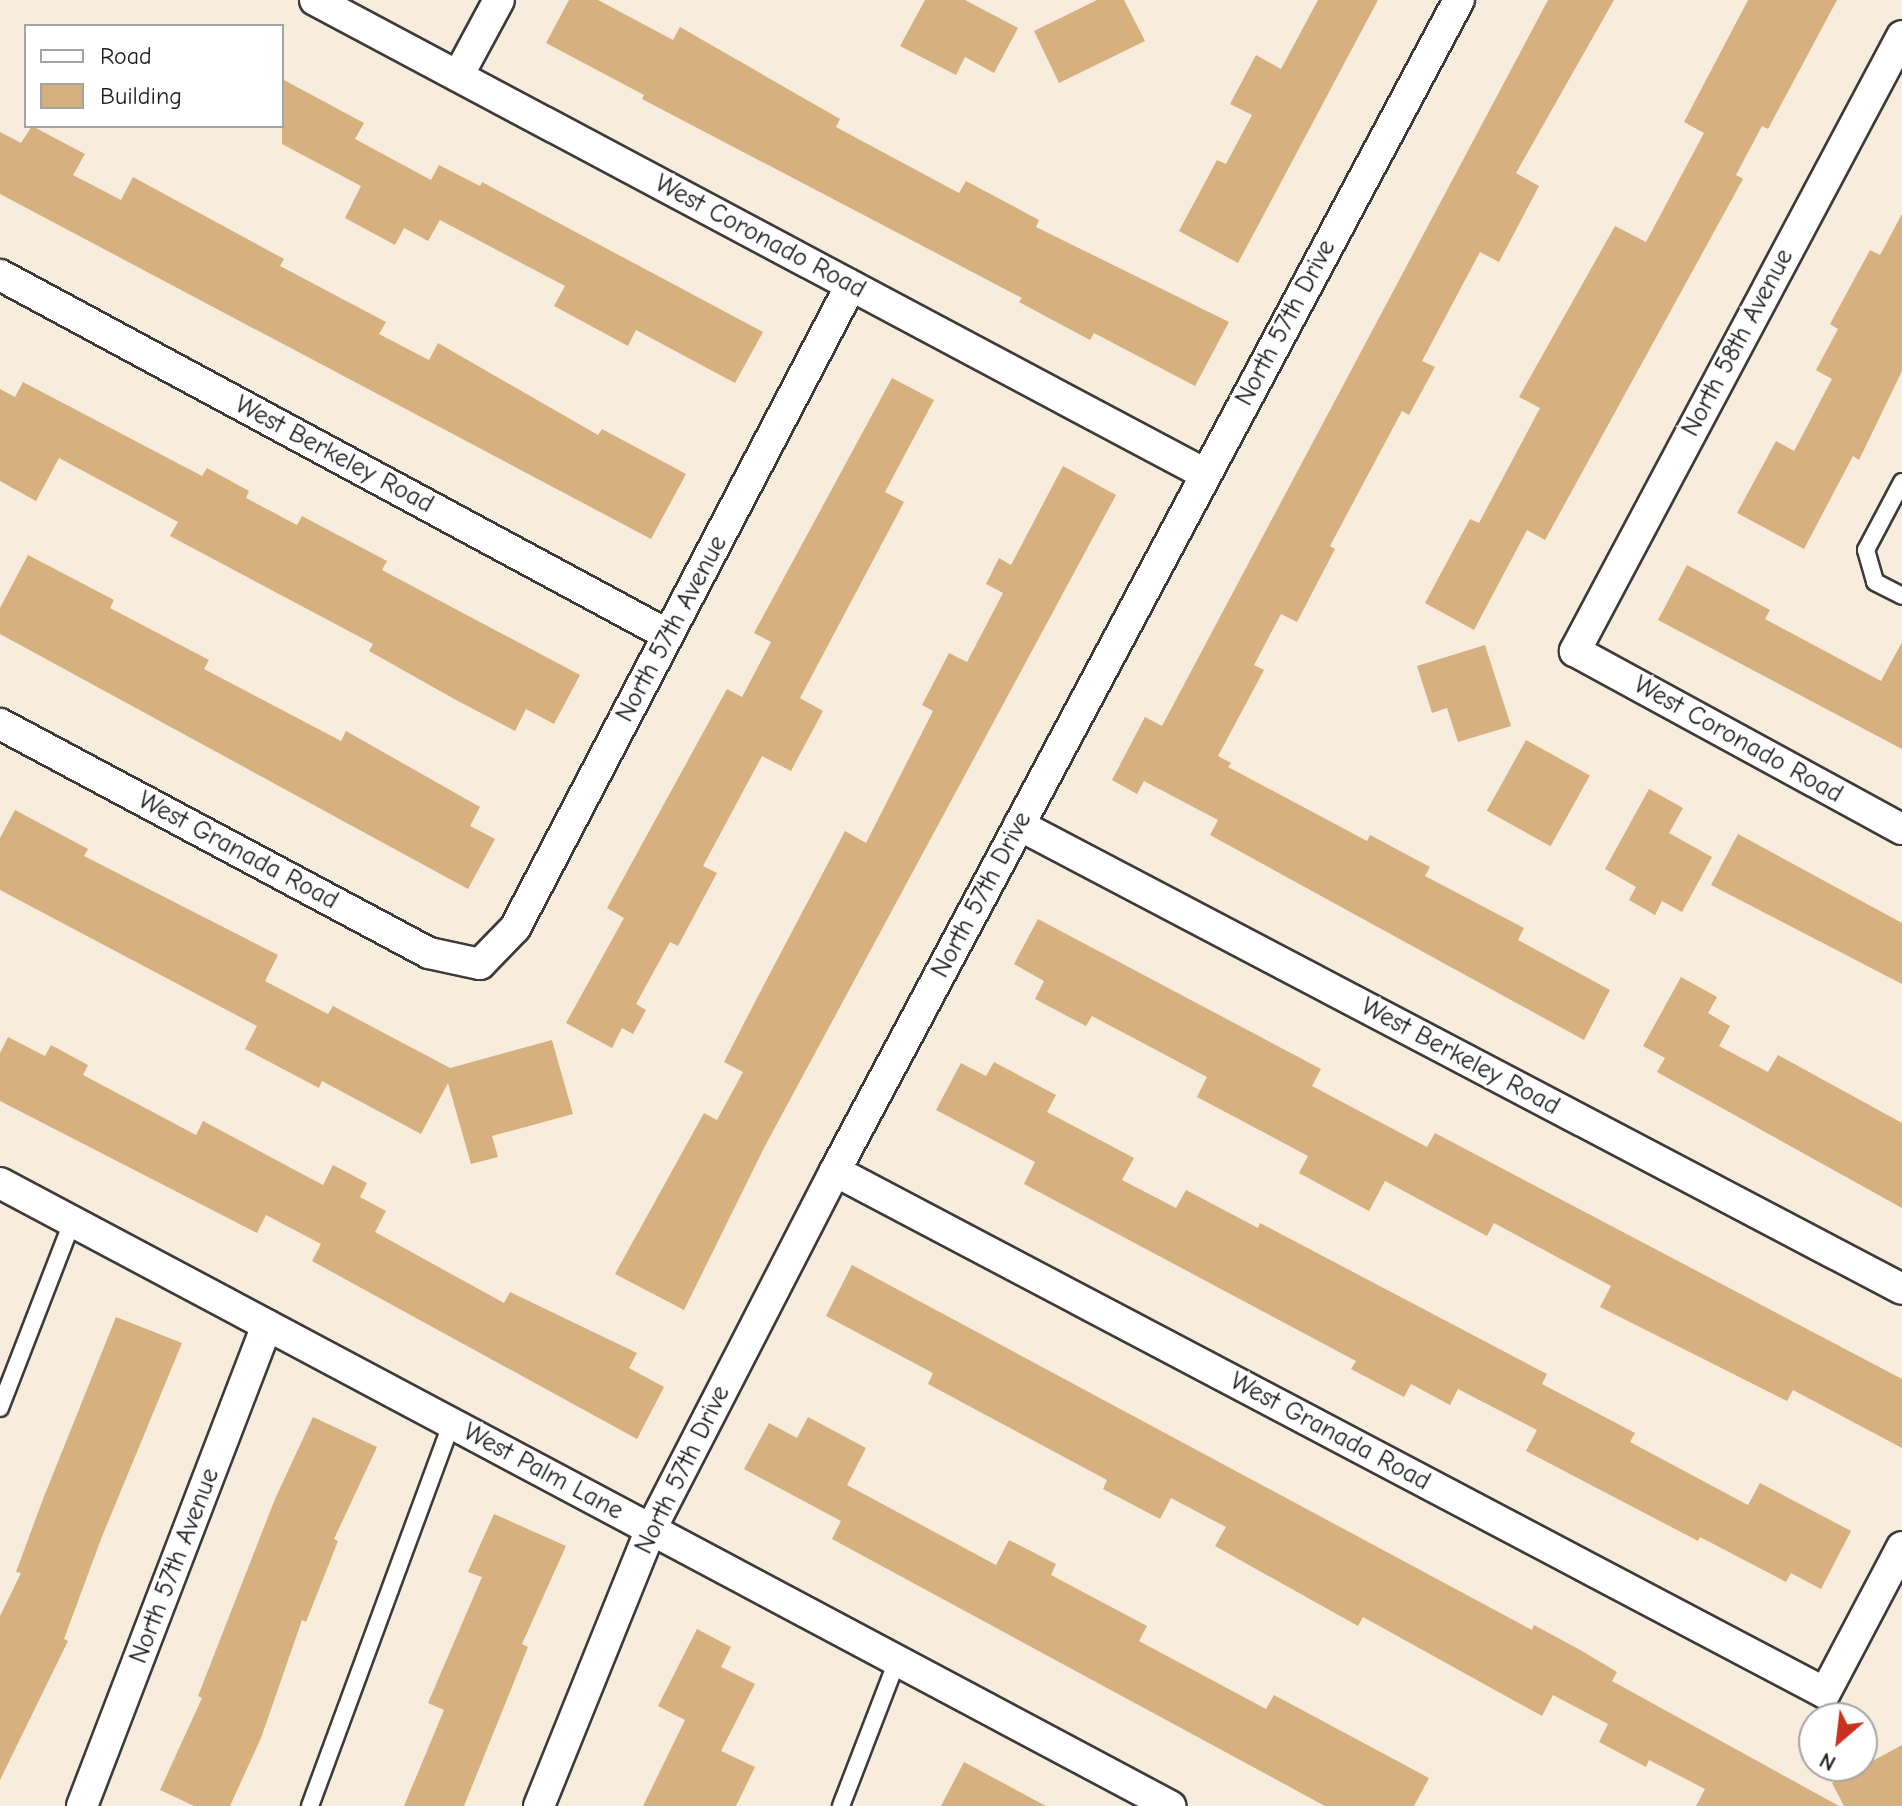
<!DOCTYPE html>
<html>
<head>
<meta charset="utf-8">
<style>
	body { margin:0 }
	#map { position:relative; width:1902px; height:1806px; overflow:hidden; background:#f8eddc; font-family:"Comic Neue",sans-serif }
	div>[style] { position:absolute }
	.building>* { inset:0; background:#d6b07e; transform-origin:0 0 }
	.roads { filter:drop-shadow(2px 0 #3d3b39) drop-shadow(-2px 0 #3d3b39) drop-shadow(0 2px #3d3b39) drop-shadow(0 -2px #3d3b39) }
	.lane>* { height:16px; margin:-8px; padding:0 8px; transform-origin:8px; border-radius:8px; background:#fff }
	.street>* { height:30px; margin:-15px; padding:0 15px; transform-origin:15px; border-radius:15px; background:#fff }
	span { translate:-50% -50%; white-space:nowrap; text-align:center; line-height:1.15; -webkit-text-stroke:6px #fff; paint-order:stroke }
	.street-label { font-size:26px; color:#1c1c1c }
	.legend { position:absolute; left:24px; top:24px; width:260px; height:104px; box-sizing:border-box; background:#fff; border:2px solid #a4a4a4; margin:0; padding:10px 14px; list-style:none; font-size:24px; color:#1c1c1c }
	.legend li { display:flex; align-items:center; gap:16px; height:40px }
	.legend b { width:40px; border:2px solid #a4a4a4 }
	.north { position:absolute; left:1798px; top:1702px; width:80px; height:80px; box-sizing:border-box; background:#fff; border:2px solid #a4a4a4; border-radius:50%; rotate:208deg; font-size:22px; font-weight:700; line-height:32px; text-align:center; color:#1c1c1c }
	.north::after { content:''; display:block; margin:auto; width:28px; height:36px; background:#c8321e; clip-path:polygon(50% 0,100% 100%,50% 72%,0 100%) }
</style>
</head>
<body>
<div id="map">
	<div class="building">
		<div style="clip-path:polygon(569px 0,598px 0,673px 40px,680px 27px,840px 119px,836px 127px,959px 193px,966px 181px,1039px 220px,1036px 227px,1229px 322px,1195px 386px,1094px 333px,1090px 340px,1019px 302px,1022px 298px,642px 99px,644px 95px,546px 43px)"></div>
		<div style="clip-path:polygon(925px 0,965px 0,1018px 28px,994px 73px,965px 57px,956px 75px,900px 46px)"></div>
		<div style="clip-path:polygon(1097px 0,1124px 0,1145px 41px,1059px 83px,1034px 31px)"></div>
		<div style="clip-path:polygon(1318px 0,1378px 0,1238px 263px,1179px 231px,1217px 160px,1226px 164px,1252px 115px,1230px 104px,1256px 55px,1281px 69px)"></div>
		<div style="clip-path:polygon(1548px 0,1614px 0,1516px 173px,1539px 186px,1499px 262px,1480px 252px,1422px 361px,1435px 367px,1409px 415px,1402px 411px,1330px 546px,1335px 549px,1297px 622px,1281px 614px,1254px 665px,1264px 670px,1218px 756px,1231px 763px,1228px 767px,1367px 841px,1370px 835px,1430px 867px,1425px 876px,1524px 928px,1518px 940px,1610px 990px,1584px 1040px,1210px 835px,1218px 820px,1144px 781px,1137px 794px,1112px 780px,1145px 717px,1162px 726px)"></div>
		<div style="clip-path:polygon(1748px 0,1837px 0,1768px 129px,1762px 126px,1736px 175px,1743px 179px,1545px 540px,1527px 530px,1474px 630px,1425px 603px,1470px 519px,1479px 523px,1540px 408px,1519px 397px,1615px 226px,1646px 242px,1704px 133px,1684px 122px)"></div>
		<div style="clip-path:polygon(282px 79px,364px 123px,355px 139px,431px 180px,439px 165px,480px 186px,482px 182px,763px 332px,735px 383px,636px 330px,628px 346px,554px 306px,565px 286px,440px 220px,428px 241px,404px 228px,395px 245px,345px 218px,361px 186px,282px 144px)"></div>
		<div style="clip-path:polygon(32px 126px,85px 154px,73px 175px,121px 200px,133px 177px,284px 259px,280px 266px,386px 322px,379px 334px,429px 360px,438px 343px,598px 435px,602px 429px,686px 474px,651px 539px,0 194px,0 132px,21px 143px)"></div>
		<div style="clip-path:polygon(1902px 214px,1902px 371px,1859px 460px,1853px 456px,1804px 549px,1737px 513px,1776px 441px,1794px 451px,1832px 379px,1816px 370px,1838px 329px,1830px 324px,1870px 250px,1880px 255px)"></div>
		<div style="clip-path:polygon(892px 378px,934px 400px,885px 492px,904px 502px,800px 698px,823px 711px,791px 771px,762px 756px,703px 866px,717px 873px,678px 946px,670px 942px,636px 1004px,646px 1010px,633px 1034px,622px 1028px,612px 1048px,566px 1023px,624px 918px,607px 908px,727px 689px,742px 697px,771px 642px,754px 633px)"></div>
		<div style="clip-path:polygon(23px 382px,202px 476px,207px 468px,249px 491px,246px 498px,297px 525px,302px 516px,387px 561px,382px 570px,580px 675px,554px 724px,526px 709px,515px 731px,456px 700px,369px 651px,373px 644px,170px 536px,178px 522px,59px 458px,36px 501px,0 481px,0 389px,15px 397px)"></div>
		<div style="clip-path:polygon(1063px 466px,1116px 495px,765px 1146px,684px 1310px,615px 1274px,704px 1113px,717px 1120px,743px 1072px,724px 1062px,756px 1000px,845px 831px,866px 843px,933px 711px,922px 705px,949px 653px,967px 662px,1003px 593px,986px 584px,999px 558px,1011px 565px)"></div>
		<div style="clip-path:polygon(28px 555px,114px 600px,110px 608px,209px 660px,204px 669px,341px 741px,346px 731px,480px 807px,470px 826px,495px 839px,468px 889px,0 634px,0 608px)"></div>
		<div style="clip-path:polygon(1687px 565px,1770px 610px,1765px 619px,1881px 681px,1902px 642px,1902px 749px,1658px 620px)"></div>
		<div style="clip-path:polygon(1485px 645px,1511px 726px,1458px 742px,1447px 708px,1432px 713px,1417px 666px)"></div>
		<div style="left:1526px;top:740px;width:73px;height:81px;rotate:29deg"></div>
		<div style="clip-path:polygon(1649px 789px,1683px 808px,1669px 833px,1712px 857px,1682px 912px,1662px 901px,1655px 915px,1629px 900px,1636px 887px,1605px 869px)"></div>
		<div style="clip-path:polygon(15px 810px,88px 849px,84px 856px,278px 955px,265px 981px,328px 1014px,333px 1006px,450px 1068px,552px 1040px,573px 1114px,492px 1136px,498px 1157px,471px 1164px,448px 1083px,421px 1134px,322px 1081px,319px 1088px,245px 1049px,257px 1026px,0 890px,0 838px)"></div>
		<div style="clip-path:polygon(1738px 834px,1902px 923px,1902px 984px,1711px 885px)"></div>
		<div style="clip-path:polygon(1038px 919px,1321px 1069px,1312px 1086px,1427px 1147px,1435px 1133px,1902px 1379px,1902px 1448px,1793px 1390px,1787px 1401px,1600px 1307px,1611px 1286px,1494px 1223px,1487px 1236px,1385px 1181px,1369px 1211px,1299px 1173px,1308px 1156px,1197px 1097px,1207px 1077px,1092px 1016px,1086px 1026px,1035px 999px,1044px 981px,1014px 964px)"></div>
		<div style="clip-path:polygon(1681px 977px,1717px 997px,1708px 1013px,1730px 1026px,1719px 1046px,1768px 1072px,1778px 1055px,1902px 1123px,1902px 1208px,1657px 1072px,1665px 1058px,1643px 1046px)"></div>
		<div style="clip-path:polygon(8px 1037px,45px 1056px,51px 1045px,88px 1065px,83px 1075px,196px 1135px,203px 1121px,323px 1185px,333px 1165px,367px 1183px,360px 1197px,386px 1211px,375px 1232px,504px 1303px,510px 1292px,637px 1353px,629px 1368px,664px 1387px,637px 1439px,312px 1261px,321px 1244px,266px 1215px,257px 1233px,0 1101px,0 1053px)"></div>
		<div style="clip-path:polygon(994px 1062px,1056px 1095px,1047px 1112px,1134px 1158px,1122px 1180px,1176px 1208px,1186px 1190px,1258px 1228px,1260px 1223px,1547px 1374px,1542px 1384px,1635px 1433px,1630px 1442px,1748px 1505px,1760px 1483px,1851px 1531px,1821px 1589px,1791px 1573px,1786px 1582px,1700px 1537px,1698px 1541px,1526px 1451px,1537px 1430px,1458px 1389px,1450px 1405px,1411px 1384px,1404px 1397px,1351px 1369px,1356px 1361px,1024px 1184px,1035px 1162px,936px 1110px,961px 1063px,986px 1076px)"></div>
		<div style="clip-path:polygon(852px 1265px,1532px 1630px,1534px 1625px,1582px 1651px,1617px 1672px,1612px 1681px,1839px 1806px,1696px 1806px,1705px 1789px,1649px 1760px,1646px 1767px,1599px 1742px,1608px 1724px,1553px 1695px,1542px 1716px,1363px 1617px,1358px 1626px,1215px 1546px,1226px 1527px,1171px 1498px,1160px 1519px,1103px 1489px,1107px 1480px,928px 1384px,933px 1373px,826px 1316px)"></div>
		<div style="clip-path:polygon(116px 1317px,182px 1343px,101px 1539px,64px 1639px,68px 1641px,0 1780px,0 1616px,21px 1573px,16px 1572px,43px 1499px)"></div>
		<div style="clip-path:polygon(313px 1417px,377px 1447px,334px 1539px,338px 1541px,306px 1622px,302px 1620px,261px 1738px,230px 1806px,194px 1806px,160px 1790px,202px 1698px,198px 1696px,275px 1499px)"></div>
		<div style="clip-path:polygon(808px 1417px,866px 1448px,847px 1485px,996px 1565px,1009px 1540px,1056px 1564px,1051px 1575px,1147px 1626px,1139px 1641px,1266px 1709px,1274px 1695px,1429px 1778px,1414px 1806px,1325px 1806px,832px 1539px,841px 1521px,744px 1469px,769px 1423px,797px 1438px)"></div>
		<div style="clip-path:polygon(494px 1514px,566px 1546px,522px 1644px,528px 1647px,464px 1806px,404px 1806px,444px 1710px,428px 1703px,482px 1577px,468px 1572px)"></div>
		<div style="clip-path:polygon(697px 1629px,731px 1647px,721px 1667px,755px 1684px,721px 1751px,755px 1767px,736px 1806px,643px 1806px,685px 1720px,658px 1706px)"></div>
		<div style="clip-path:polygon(1902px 1745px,1902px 1806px,1844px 1806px,1832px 1783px)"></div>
		<div style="clip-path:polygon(964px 1762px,1046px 1806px,941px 1806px)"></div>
	</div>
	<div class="roads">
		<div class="lane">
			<div style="left:1902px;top:482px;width:77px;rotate:117.9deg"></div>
			<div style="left:1866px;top:550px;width:33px;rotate:74deg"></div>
			<div style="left:1875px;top:582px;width:30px;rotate:27deg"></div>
			<div style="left:0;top:1408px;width:199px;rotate:-68.8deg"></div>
			<div style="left:310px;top:1806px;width:408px;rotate:-69.7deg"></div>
			<div style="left:841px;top:1806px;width:155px;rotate:-68.9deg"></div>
		</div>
		<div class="street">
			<div style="left:315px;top:0;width:1008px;rotate:28.04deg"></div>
			<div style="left:1902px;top:36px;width:697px;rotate:118deg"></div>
			<div style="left:1575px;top:651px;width:372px;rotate:28.6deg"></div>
			<div style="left:458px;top:76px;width:86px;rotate:-61.7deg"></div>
			<div style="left:0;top:275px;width:759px;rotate:28.32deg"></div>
			<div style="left:0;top:724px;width:486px;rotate:28.1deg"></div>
			<div style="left:429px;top:953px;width:52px;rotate:12.2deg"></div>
			<div style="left:480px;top:964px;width:50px;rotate:-45.8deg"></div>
			<div style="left:515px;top:928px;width:725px;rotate:-62.41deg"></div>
			<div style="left:1019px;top:825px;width:997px;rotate:27.72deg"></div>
			<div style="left:835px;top:1171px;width:1119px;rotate:27.8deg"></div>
			<div style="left:1825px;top:1693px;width:165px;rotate:-62.2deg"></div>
			<div style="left:0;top:1183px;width:1326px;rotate:28.03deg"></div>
			<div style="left:82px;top:1806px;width:515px;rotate:-68.96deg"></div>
			<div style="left:539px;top:1806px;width:299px;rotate:-68deg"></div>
			<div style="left:651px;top:1529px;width:403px;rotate:-62.8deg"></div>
			<div style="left:835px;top:1171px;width:1327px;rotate:-61.95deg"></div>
		</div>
	</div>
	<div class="street-label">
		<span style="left:760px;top:237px;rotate:28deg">West Coronado Road</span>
		<span style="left:1286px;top:323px;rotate:-62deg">North 57th Drive</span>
		<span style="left:1738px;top:343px;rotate:-62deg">North 58th Avenue</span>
		<span style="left:334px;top:455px;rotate:28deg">West Berkeley Road</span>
		<span style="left:672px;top:629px;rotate:-62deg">North 57th Avenue</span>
		<span style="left:1738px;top:740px;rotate:29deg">West Coronado Road</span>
		<span style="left:238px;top:851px;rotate:28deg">West Granada Road</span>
		<span style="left:982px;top:895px;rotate:-62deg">North 57th Drive</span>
		<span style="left:1460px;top:1057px;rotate:28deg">West Berkeley Road</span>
		<span style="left:1330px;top:1432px;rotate:28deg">West Granada Road</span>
		<span style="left:683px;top:1470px;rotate:-64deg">North 57th Drive</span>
		<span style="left:543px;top:1472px;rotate:28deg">West Palm Lane</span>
		<span style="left:175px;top:1566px;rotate:-69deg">North 57th Avenue</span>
	</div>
	<ul class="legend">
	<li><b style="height:10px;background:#fff"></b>Road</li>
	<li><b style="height:22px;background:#d6b07e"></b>Building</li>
	</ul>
	<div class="north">N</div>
</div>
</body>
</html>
